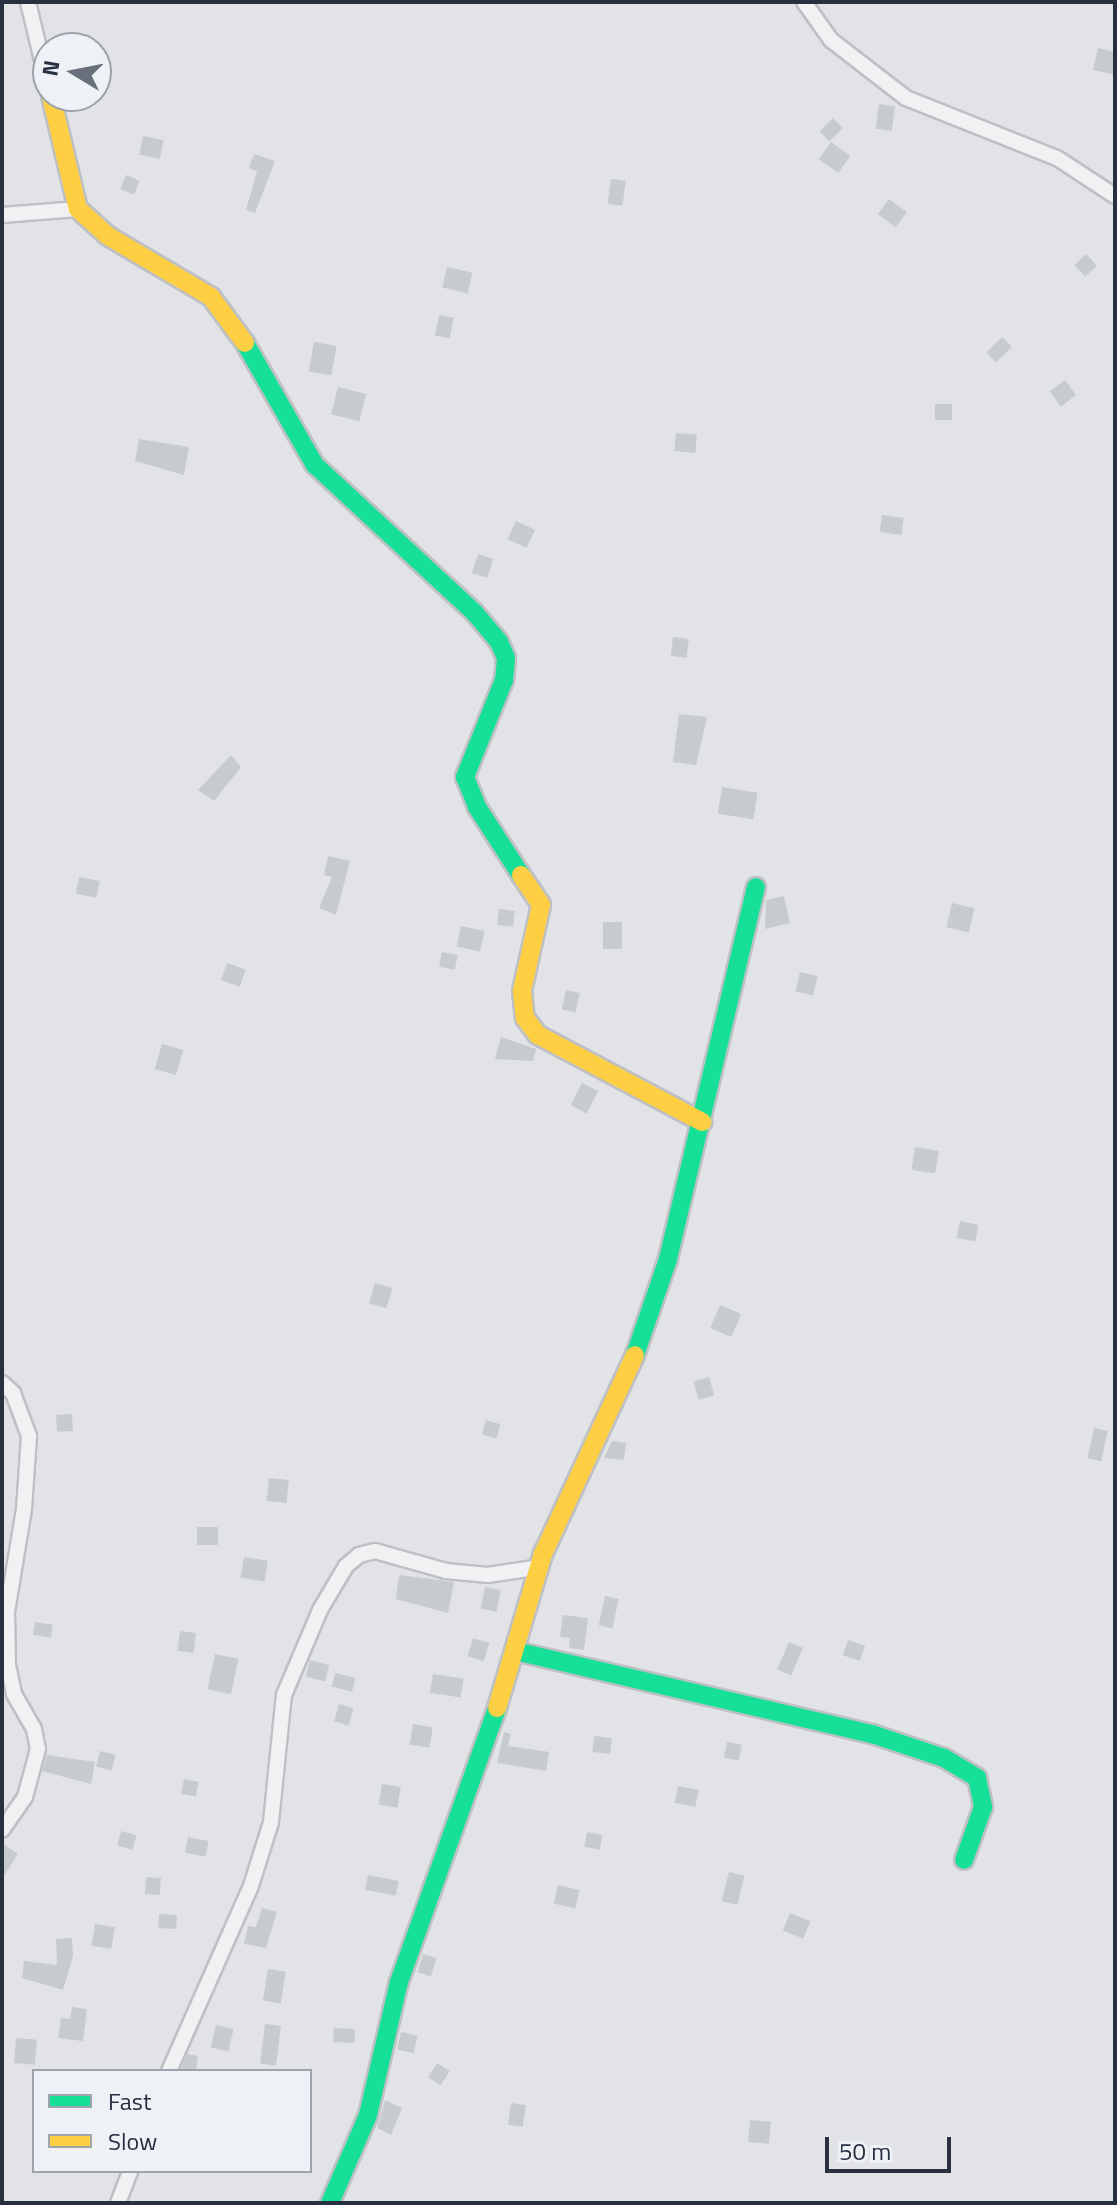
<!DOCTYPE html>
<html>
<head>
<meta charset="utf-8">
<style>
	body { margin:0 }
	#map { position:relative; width:1117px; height:2205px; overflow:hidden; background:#e1e3e6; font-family:"Titillium Web",sans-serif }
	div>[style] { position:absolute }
	.building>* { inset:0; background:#c8cbce; transform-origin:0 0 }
	.roads { filter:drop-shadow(2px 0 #bec0c4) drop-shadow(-2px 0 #bec0c4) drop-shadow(0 2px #bec0c4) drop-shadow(0 -2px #bec0c4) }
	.street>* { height:14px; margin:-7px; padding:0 7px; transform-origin:7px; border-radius:7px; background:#f0f1f3 }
	.fast>* { height:18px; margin:-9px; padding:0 9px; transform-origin:9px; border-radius:9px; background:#16e098 }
	.slow>* { height:18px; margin:-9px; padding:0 9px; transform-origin:9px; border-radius:9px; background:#ffcf43 }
	span { translate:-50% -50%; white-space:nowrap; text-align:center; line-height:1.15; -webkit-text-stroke:8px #eef1f6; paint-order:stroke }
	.frame { position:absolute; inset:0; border:4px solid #263041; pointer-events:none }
	.legend { position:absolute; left:32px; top:2069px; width:280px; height:104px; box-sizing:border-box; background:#eef1f6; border:2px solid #9ea4ae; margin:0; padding:10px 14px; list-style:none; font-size:24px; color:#263041 }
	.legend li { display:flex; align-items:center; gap:16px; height:40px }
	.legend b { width:40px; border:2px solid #9ea4ae }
	.north { position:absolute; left:32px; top:32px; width:80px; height:80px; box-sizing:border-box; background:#eef1f6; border:2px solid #9ea4ae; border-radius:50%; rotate:280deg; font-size:22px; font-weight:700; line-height:32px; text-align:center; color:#263041 }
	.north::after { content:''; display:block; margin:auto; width:28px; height:36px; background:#676f7b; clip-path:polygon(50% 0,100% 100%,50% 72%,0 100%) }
	.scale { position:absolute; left:825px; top:2137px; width:126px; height:36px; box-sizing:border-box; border:4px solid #263041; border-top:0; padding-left:10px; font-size:24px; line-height:28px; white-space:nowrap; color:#263041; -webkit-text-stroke:6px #eef1f6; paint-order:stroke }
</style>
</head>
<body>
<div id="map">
	<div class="building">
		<div style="clip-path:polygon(1098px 48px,1115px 52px,1115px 75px,1093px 70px)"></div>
		<div style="left:879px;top:104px;width:16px;height:25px;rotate:7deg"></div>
		<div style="left:833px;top:118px;width:14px;height:19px;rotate:45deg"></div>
		<div style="left:143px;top:136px;width:21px;height:19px;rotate:11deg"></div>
		<div style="left:831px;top:142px;width:24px;height:21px;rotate:36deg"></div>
		<div style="clip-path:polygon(254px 154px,275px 161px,255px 213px,246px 210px,257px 171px,249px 168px)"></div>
		<div style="left:126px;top:175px;width:15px;height:15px;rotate:23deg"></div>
		<div style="left:611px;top:179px;width:15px;height:25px;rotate:8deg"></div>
		<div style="left:889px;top:199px;width:22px;height:19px;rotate:36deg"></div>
		<div style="left:1086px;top:254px;width:16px;height:16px;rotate:47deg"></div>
		<div style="left:447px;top:267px;width:26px;height:21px;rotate:13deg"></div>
		<div style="left:439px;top:315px;width:15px;height:21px;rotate:11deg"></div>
		<div style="left:1002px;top:337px;width:14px;height:22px;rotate:45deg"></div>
		<div style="left:314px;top:342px;width:23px;height:30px;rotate:10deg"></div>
		<div style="left:1065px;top:380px;width:19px;height:19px;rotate:54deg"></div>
		<div style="left:338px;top:387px;width:29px;height:28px;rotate:14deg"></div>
		<div style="left:935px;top:404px;width:17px;height:16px"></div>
		<div style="left:676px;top:433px;width:21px;height:18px;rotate:5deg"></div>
		<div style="clip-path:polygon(139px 439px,189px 447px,184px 475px,135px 461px)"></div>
		<div style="left:882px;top:515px;width:22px;height:17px;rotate:8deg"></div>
		<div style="left:516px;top:521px;width:21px;height:20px;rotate:25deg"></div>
		<div style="left:478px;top:554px;width:16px;height:20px;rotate:18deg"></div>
		<div style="left:673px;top:637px;width:16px;height:19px;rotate:7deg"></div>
		<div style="clip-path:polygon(679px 714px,707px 717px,696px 765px,673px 762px)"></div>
		<div style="clip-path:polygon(231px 755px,241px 767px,214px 801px,198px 790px)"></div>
		<div style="left:722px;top:787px;width:36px;height:27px;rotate:9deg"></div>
		<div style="clip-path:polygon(328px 856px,350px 861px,336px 915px,319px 908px,332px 877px,324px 875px)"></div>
		<div style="left:79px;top:877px;width:21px;height:17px;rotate:11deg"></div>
		<div style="clip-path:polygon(784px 896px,790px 923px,765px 929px,766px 900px)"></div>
		<div style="left:952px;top:903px;width:23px;height:25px;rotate:13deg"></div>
		<div style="left:499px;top:909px;width:16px;height:16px;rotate:7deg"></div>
		<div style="left:603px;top:922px;width:19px;height:27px"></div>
		<div style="left:461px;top:926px;width:24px;height:21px;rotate:12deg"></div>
		<div style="left:442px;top:952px;width:16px;height:15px;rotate:11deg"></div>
		<div style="left:227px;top:963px;width:20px;height:18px;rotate:20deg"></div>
		<div style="left:800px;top:972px;width:18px;height:20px;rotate:13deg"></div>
		<div style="left:566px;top:990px;width:14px;height:20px;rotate:12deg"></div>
		<div style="clip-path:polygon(501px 1037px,536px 1049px,533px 1061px,495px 1059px)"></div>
		<div style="left:162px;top:1044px;width:22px;height:26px;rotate:16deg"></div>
		<div style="left:582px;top:1083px;width:18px;height:25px;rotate:27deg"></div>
		<div style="left:915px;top:1147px;width:24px;height:23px;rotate:9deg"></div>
		<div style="left:960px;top:1221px;width:19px;height:17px;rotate:12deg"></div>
		<div style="left:375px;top:1283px;width:18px;height:21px;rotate:16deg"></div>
		<div style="left:720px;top:1305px;width:23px;height:25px;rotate:23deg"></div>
		<div style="left:709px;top:1377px;width:19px;height:16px;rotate:74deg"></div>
		<div style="left:72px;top:1414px;width:17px;height:16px;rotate:87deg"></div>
		<div style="left:486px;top:1420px;width:15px;height:15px;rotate:16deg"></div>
		<div style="left:1094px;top:1428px;width:14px;height:31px;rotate:12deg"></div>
		<div style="clip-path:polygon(612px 1441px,626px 1443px,624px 1460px,604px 1458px)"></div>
		<div style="left:269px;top:1478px;width:20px;height:23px;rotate:6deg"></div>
		<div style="left:197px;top:1527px;width:21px;height:18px"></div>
		<div style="left:244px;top:1557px;width:24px;height:21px;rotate:9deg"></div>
		<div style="clip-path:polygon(399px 1575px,454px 1582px,448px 1613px,396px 1599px)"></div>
		<div style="left:485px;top:1587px;width:16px;height:22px;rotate:11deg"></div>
		<div style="left:605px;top:1596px;width:14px;height:30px;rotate:12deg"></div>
		<div style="clip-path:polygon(563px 1615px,588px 1618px,584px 1650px,569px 1648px,570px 1638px,560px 1637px)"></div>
		<div style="left:35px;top:1622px;width:18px;height:13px;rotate:9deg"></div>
		<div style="left:180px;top:1631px;width:16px;height:20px;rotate:7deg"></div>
		<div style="left:473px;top:1638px;width:17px;height:19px;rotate:17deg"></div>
		<div style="left:848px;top:1640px;width:18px;height:16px;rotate:19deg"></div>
		<div style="left:789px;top:1642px;width:15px;height:30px;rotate:23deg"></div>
		<div style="left:215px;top:1654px;width:24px;height:36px;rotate:12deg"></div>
		<div style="left:310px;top:1660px;width:20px;height:17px;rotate:15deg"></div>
		<div style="left:335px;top:1673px;width:21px;height:14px;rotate:14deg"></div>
		<div style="left:433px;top:1674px;width:31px;height:19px;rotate:9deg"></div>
		<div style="left:339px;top:1704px;width:15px;height:18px;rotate:16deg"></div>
		<div style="left:413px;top:1724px;width:20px;height:21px;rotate:9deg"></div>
		<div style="clip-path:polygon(504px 1732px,511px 1734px,508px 1746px,549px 1752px,546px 1771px,497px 1763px)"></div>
		<div style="left:594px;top:1736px;width:18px;height:16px;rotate:6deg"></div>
		<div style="left:727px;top:1742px;width:15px;height:16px;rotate:11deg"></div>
		<div style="left:100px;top:1751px;width:16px;height:16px;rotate:14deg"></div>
		<div style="clip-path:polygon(47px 1755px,95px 1762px,91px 1784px,42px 1771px)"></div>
		<div style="left:184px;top:1779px;width:15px;height:15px;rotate:11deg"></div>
		<div style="left:382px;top:1784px;width:19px;height:21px;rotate:9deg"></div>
		<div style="left:678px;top:1786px;width:21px;height:17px;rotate:11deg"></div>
		<div style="left:121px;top:1831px;width:16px;height:15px;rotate:15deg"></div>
		<div style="left:587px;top:1832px;width:16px;height:15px;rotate:11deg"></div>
		<div style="left:188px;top:1837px;width:21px;height:16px;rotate:11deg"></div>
		<div style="clip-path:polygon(2px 1843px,18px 1854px,2px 1879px)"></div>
		<div style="left:729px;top:1872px;width:16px;height:30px;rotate:14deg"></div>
		<div style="left:368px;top:1875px;width:31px;height:15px;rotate:11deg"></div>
		<div style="left:146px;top:1877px;width:15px;height:17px;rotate:4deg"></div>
		<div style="left:558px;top:1885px;width:22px;height:19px;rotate:13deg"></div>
		<div style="clip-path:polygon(262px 1908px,277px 1912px,266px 1948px,244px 1944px,248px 1926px,256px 1927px)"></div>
		<div style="left:790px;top:1913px;width:22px;height:19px;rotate:22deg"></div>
		<div style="left:159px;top:1914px;width:18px;height:14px;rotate:3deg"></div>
		<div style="left:95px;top:1924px;width:20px;height:22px;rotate:9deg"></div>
		<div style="clip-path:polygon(72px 1938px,73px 1956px,63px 1990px,22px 1978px,24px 1961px,57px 1965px,56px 1939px)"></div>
		<div style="left:423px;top:1954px;width:14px;height:19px;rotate:17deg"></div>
		<div style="left:268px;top:1969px;width:18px;height:32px;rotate:9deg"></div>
		<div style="clip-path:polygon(72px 2007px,87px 2009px,83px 2041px,58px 2038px,61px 2018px,70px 2019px)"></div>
		<div style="left:265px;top:2024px;width:16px;height:40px;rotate:7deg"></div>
		<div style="left:216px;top:2025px;width:18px;height:23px;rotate:13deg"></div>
		<div style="left:334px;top:2028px;width:21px;height:14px;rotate:3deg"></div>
		<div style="left:401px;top:2032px;width:17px;height:18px;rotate:13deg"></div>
		<div style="left:16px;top:2038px;width:21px;height:25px;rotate:5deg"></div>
		<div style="clip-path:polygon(187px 2054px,198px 2056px,196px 2071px,181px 2069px)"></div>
		<div style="left:437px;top:2063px;width:15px;height:17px;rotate:32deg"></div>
		<div style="clip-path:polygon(385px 2100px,402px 2108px,391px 2135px,377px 2128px)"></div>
		<div style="left:511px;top:2103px;width:15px;height:22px;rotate:8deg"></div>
		<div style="left:750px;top:2120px;width:21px;height:22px;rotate:5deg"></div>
	</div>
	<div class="roads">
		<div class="street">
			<div style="left:28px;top:2px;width:85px;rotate:76.5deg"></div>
			<div style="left:804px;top:2px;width:47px;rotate:54.6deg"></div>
			<div style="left:831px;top:40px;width:95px;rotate:37.7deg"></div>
			<div style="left:906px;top:98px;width:162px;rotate:21.7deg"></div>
			<div style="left:1057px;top:158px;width:69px;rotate:33.2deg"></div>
			<div style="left:2px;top:215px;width:76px;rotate:-4.5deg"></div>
			<div style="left:2px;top:1383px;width:15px;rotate:42deg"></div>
			<div style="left:13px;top:1393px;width:46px;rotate:69.6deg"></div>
			<div style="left:29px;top:1436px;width:73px;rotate:93.9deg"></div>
			<div style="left:24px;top:1509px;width:104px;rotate:99.4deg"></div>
			<div style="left:7px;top:1612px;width:53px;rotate:88.9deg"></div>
			<div style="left:8px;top:1665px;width:30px;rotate:78deg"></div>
			<div style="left:14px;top:1694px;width:40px;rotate:60.3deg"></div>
			<div style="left:34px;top:1729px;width:20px;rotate:79deg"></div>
			<div style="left:38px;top:1749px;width:50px;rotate:105.2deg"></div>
			<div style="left:25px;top:1797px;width:40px;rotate:124.9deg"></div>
			<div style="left:169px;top:2071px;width:202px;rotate:-66.1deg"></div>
			<div style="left:251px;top:1886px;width:67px;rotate:-72.6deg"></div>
			<div style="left:271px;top:1822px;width:128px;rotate:-84.2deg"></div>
			<div style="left:284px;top:1695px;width:92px;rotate:-67deg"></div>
			<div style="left:320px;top:1610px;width:51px;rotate:-59.4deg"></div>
			<div style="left:346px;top:1566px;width:17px;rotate:-40deg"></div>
			<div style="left:359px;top:1555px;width:16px;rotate:-14deg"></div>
			<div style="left:375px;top:1551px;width:74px;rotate:15.7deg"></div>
			<div style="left:446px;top:1571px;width:42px;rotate:5.4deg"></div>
			<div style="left:488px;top:1575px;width:53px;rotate:-8.7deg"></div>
			<div style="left:118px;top:2203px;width:34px;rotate:-69deg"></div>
		</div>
		<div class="fast">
			<div style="left:245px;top:343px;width:141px;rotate:60.2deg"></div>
			<div style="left:315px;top:465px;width:217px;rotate:42.8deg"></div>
			<div style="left:474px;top:612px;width:39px;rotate:50deg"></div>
			<div style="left:499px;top:642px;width:17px;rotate:66deg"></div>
			<div style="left:506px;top:658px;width:22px;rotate:95deg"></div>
			<div style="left:504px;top:680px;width:105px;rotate:111.9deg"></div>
			<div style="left:465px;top:777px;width:32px;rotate:68deg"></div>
			<div style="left:477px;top:807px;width:81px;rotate:57.1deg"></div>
			<div style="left:635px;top:1355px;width:102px;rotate:-71deg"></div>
			<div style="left:668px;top:1259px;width:382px;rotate:-76.7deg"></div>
			<div style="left:515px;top:1651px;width:367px;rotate:13.1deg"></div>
			<div style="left:872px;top:1734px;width:76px;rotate:18.4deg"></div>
			<div style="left:944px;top:1758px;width:39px;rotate:31deg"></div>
			<div style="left:977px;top:1778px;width:30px;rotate:78deg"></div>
			<div style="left:983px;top:1807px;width:56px;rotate:109.7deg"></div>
			<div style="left:330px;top:2203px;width:96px;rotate:-66.6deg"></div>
			<div style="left:368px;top:2115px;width:137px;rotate:-76.9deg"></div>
			<div style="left:399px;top:1982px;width:291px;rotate:-70.3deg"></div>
		</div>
		<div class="slow">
			<div style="left:51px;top:96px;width:116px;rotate:76.6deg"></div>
			<div style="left:78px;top:209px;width:40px;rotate:42deg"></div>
			<div style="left:108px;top:236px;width:120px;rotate:30.6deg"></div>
			<div style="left:211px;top:297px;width:57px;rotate:53.5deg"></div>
			<div style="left:521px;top:875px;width:36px;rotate:56deg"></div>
			<div style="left:541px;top:905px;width:88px;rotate:102.5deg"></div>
			<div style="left:522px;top:991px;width:27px;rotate:84deg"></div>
			<div style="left:525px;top:1018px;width:21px;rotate:53deg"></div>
			<div style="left:538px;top:1035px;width:186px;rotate:27.9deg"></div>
			<div style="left:497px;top:1708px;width:161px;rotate:-73.4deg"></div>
			<div style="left:543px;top:1554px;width:219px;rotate:-65.2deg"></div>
		</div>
	</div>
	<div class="frame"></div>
	<ul class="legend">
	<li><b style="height:10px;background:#16e098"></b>Fast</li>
	<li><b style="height:10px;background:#ffcf43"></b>Slow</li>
	</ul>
	<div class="north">N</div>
	<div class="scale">50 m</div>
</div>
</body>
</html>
